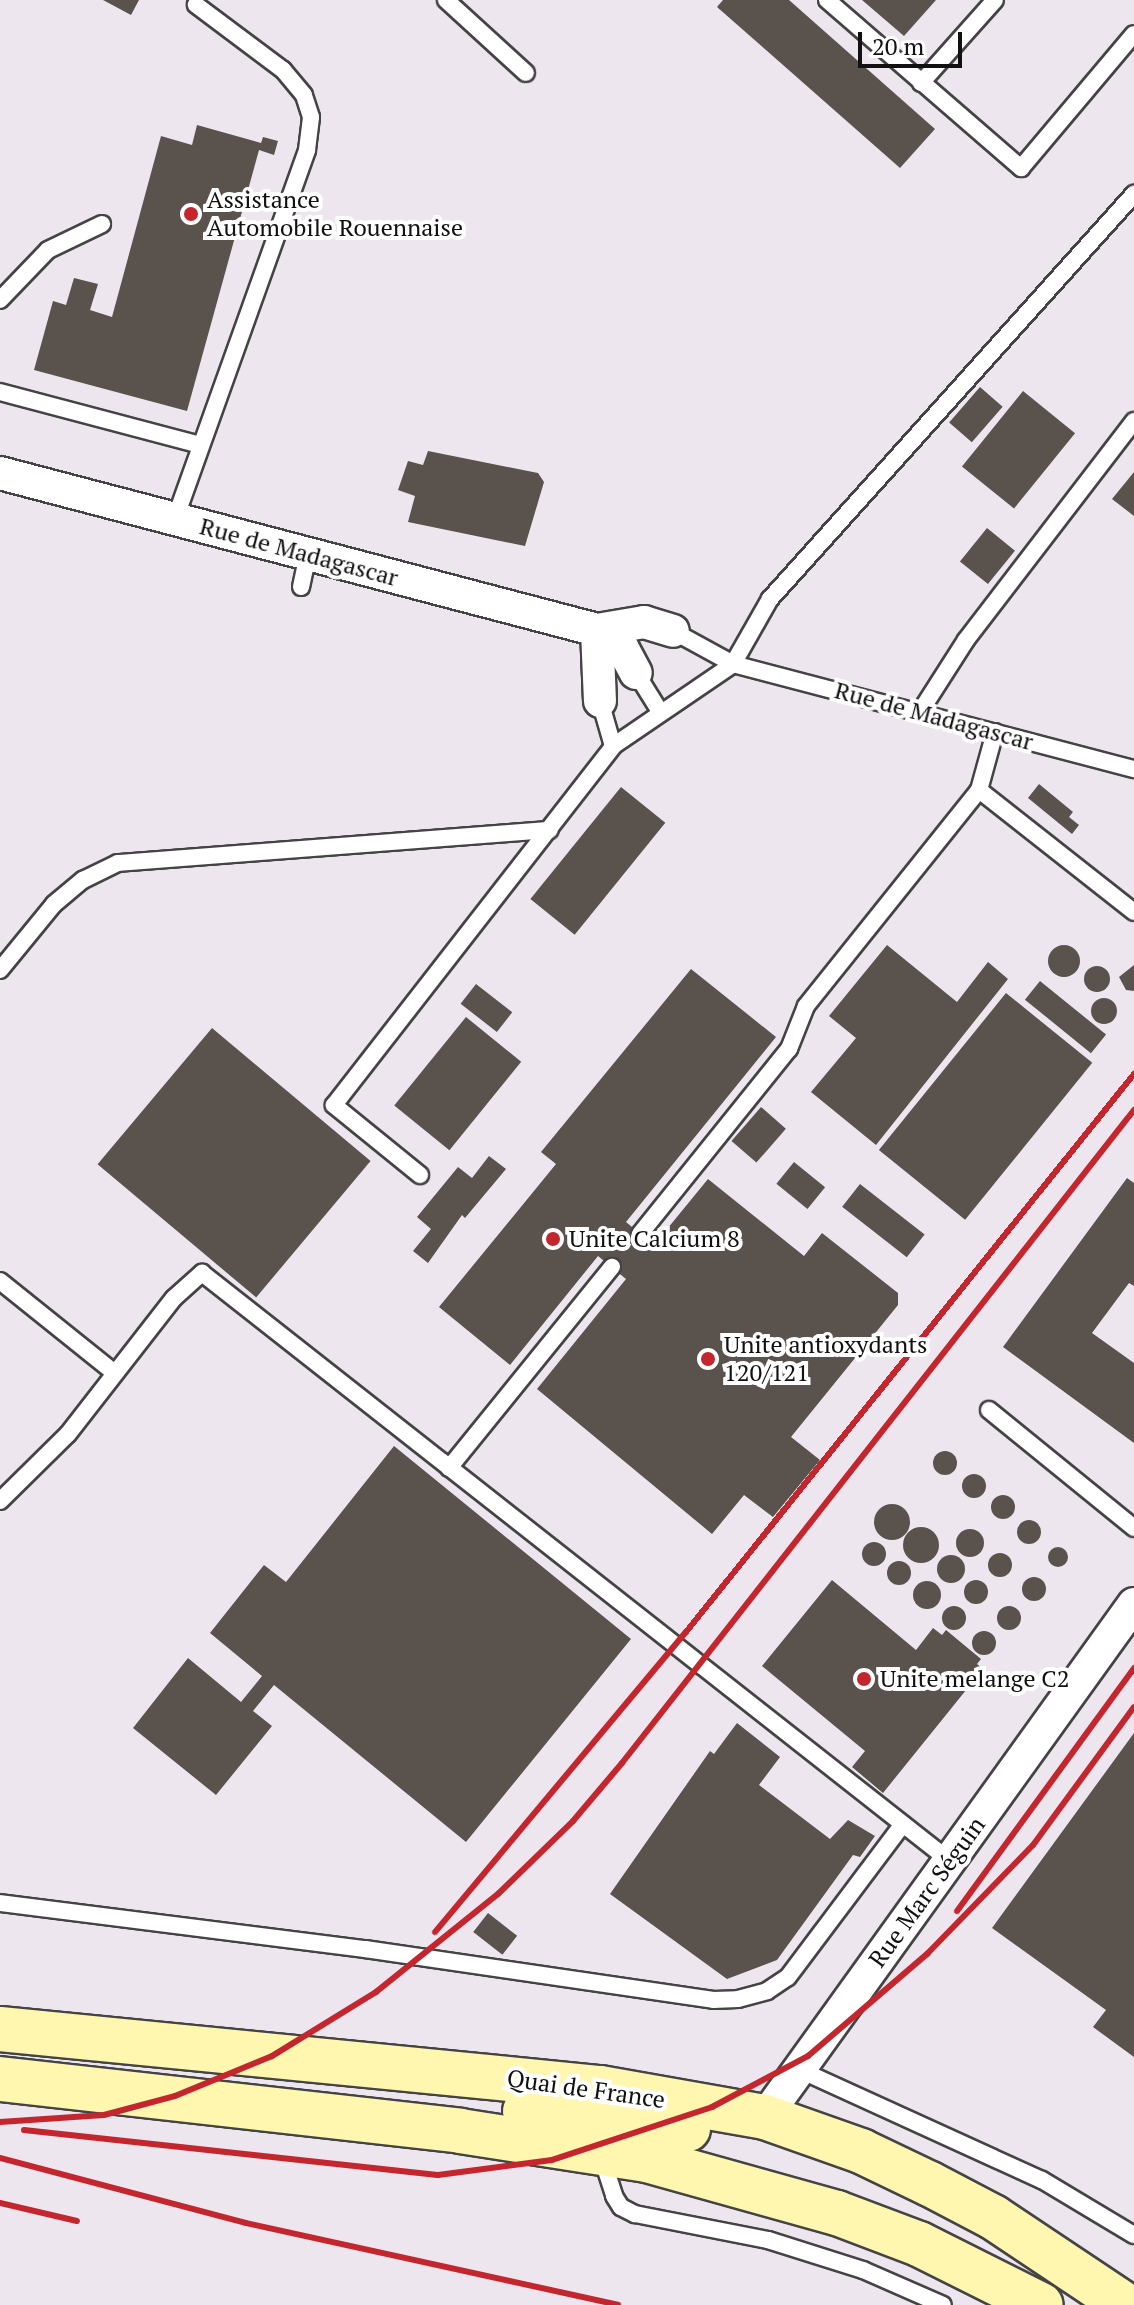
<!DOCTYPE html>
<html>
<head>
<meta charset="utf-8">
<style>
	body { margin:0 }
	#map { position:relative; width:1134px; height:2305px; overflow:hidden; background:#fffdf5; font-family:"PT Serif",serif }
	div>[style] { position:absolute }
	.industrial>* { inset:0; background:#eee6ef; transform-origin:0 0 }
	.building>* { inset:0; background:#5a524d; transform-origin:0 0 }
	.round { border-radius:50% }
	.roads { filter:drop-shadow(2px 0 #444) drop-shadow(-2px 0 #444) drop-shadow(0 2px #444) drop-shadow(0 -2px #444) }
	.service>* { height:16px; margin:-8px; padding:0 8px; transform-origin:8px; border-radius:8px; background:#fff }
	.minor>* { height:32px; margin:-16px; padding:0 16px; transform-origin:16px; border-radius:16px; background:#fff }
	.secondary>* { height:44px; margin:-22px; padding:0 22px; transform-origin:22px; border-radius:22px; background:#fff6b0 }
	.rail>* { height:6px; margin:-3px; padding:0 3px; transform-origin:3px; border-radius:3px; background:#c4262e }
	.dots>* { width:22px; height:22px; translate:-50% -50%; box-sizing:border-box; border:4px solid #fff; border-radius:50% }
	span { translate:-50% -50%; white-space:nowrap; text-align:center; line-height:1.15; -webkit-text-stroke:8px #fff; paint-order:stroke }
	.poi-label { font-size:24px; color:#111 }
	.left { translate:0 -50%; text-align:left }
	.street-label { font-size:24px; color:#111 }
	.scale { position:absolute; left:858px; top:32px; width:104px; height:36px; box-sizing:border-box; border:4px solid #111; border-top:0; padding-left:10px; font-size:24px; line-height:28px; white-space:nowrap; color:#111; -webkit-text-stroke:6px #fff; paint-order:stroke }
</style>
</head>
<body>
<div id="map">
	<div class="industrial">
		<div style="left:0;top:0;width:1134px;height:2305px"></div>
	</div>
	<div class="building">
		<div style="clip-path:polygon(103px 0,139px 0,131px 15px)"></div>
		<div style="clip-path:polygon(723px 0,789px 0,935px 129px,900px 168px,717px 7px)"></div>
		<div style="clip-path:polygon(862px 0,936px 0,904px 36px)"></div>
		<div style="clip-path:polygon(197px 125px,261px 143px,263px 137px,278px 141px,274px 155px,259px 150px,187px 411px,34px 370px,53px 301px,66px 305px,74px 278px,98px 284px,90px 310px,112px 317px,161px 136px,192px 145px)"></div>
		<div style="left:980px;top:387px;width:30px;height:47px;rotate:41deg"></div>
		<div style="left:1023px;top:391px;width:67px;height:97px;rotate:39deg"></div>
		<div style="clip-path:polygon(428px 451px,538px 473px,544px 482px,525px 546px,408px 522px,415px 496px,398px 490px,408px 461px,423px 465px)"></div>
		<div style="clip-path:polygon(1134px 472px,1134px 516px,1112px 499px)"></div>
		<div style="left:987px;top:528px;width:36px;height:43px;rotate:39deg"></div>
		<div style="clip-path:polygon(1039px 784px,1073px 812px,1069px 817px,1079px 825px,1072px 834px,1028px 798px)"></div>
		<div style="left:621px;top:787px;width:57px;height:144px;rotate:39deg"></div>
		<div class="round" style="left:1048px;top:945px;width:32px;height:32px"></div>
		<div style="clip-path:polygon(887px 945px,957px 1002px,988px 962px,1008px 979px,876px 1145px,811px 1092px,856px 1038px,829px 1016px)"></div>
		<div style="clip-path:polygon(1134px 965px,1134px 991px,1126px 990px,1119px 977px)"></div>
		<div class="round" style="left:1084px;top:966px;width:26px;height:26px"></div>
		<div style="clip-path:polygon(691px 969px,776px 1037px,626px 1222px,654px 1245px,708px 1179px,804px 1256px,822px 1233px,898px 1293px,898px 1305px,791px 1437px,820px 1460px,773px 1517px,744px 1495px,712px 1534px,537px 1389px,626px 1279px,598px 1256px,510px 1365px,439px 1307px,556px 1164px,541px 1152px)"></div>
		<div style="left:1040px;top:981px;width:85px;height:24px;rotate:39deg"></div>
		<div style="left:476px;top:984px;width:46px;height:25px;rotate:38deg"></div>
		<div style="left:1006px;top:993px;width:111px;height:202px;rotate:39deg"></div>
		<div class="round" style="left:1091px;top:998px;width:26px;height:26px"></div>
		<div style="left:466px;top:1017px;width:71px;height:114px;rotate:39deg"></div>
		<div style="left:212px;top:1028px;width:207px;height:178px;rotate:40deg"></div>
		<div style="left:761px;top:1107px;width:33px;height:45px;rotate:41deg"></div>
		<div style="clip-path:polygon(489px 1156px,506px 1169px,465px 1218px,462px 1215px,428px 1263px,413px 1251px,431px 1229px,417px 1217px,458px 1167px,472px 1178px)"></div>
		<div style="left:794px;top:1162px;width:40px;height:28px;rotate:39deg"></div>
		<div style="clip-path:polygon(1127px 1178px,1134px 1183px,1134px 1286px,1129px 1283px,1092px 1333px,1134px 1363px,1134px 1443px,1003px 1347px)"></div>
		<div style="left:860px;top:1184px;width:82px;height:29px;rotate:38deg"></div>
		<div style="clip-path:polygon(394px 1446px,631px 1639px,466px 1842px,274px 1685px,253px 1711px,272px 1726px,216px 1795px,133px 1728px,188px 1658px,241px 1702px,262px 1676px,210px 1633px,264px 1565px,286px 1582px)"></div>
		<div class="round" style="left:933px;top:1451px;width:24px;height:24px"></div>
		<div class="round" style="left:962px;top:1474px;width:24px;height:24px"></div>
		<div class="round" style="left:991px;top:1495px;width:24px;height:24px"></div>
		<div class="round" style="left:874px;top:1504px;width:36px;height:36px"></div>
		<div class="round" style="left:1017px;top:1520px;width:24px;height:24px"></div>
		<div class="round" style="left:903px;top:1527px;width:36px;height:36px"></div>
		<div class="round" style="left:956px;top:1529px;width:28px;height:28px"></div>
		<div class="round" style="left:862px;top:1542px;width:24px;height:24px"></div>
		<div class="round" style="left:1048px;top:1547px;width:20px;height:20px"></div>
		<div class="round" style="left:988px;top:1553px;width:24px;height:24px"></div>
		<div class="round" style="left:937px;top:1555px;width:28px;height:28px"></div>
		<div class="round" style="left:887px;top:1561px;width:24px;height:24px"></div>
		<div class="round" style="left:1022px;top:1577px;width:24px;height:24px"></div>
		<div class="round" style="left:964px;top:1580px;width:24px;height:24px"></div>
		<div style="clip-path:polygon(832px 1580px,916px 1650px,933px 1628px,942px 1635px,946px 1630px,981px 1659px,977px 1664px,983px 1669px,883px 1793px,852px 1767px,865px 1751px,762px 1666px)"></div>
		<div class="round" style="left:913px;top:1581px;width:28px;height:28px"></div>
		<div class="round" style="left:997px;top:1606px;width:24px;height:24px"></div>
		<div class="round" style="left:942px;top:1606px;width:24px;height:24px"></div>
		<div class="round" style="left:972px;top:1631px;width:24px;height:24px"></div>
		<div style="clip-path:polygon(737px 1723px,780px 1757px,759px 1785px,830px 1839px,848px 1820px,875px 1836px,860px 1857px,853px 1855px,777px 1960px,727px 1979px,610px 1894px,710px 1751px,714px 1754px)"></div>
		<div style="clip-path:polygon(1134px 1733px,1134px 2057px,1093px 2027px,1106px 2010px,992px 1928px)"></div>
		<div style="left:488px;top:1913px;width:37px;height:24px;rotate:38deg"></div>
	</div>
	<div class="roads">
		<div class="service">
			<div style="left:446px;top:0;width:108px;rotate:42.4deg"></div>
			<div style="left:827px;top:0;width:257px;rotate:40.9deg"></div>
			<div style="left:1021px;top:168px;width:175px;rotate:-49.9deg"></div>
			<div style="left:921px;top:83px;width:111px;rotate:-48.3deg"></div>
			<div style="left:0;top:300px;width:69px;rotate:-46.2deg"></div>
			<div style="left:48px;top:250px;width:60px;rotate:-25.7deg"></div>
			<div style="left:0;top:392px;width:207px;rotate:14.8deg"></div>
			<div style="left:175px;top:519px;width:392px;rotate:-70.3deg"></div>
			<div style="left:307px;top:150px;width:33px;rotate:-83deg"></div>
			<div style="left:311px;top:117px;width:23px;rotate:-108deg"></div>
			<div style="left:304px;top:95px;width:33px;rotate:-130deg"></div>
			<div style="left:283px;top:70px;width:109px;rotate:-143.2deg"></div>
			<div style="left:301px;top:587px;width:33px;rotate:-78deg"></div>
			<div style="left:673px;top:631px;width:68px;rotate:28.8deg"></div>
			<div style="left:733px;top:664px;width:415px;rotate:14.7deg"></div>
			<div style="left:636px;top:673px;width:44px;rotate:58.1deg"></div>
			<div style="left:600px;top:701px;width:47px;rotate:73.9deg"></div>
			<div style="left:920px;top:712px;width:85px;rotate:-57.4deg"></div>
			<div style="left:966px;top:640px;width:276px;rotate:-52.5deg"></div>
			<div style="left:995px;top:732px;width:60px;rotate:105.4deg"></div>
			<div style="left:979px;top:790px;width:197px;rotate:38.2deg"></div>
			<div style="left:0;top:970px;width:85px;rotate:-50.7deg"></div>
			<div style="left:54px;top:904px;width:38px;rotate:-40deg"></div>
			<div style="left:83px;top:880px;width:39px;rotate:-26deg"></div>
			<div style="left:118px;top:863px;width:433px;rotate:-4.4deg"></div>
			<div style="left:420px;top:1175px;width:111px;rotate:-140.9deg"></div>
			<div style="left:334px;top:1105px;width:455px;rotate:-52.1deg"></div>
			<div style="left:613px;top:746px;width:145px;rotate:-34.3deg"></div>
			<div style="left:733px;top:664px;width:75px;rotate:-60.4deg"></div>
			<div style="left:770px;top:599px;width:545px;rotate:-48.05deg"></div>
			<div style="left:640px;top:1234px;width:238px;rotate:-51.2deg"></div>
			<div style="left:789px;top:1049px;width:46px;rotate:-68.4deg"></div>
			<div style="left:806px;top:1006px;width:277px;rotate:-51.3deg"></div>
			<div style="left:0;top:1281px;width:147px;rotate:38.7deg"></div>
			<div style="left:989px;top:1410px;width:187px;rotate:39.1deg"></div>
			<div style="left:449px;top:1468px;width:259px;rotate:-51deg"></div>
			<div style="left:0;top:1501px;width:95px;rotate:-44.6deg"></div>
			<div style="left:68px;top:1434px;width:172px;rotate:-52.1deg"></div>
			<div style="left:174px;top:1298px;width:38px;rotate:-42deg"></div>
			<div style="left:202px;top:1273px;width:951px;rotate:38.17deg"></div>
			<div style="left:0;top:1903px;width:368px;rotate:7.2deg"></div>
			<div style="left:365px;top:1949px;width:352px;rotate:8.3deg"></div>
			<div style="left:713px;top:2000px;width:25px;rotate:-2deg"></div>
			<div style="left:738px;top:1999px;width:30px;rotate:-15deg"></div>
			<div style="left:767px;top:1991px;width:25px;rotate:-34deg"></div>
			<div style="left:788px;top:1977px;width:191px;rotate:-53.1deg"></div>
			<div style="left:798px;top:2069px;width:268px;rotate:24.5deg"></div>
			<div style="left:1042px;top:2180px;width:107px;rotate:30.9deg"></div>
			<div style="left:602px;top:2158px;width:40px;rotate:72deg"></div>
			<div style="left:614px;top:2196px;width:13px;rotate:58deg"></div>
			<div style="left:621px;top:2207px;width:16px;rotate:27deg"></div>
			<div style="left:635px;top:2214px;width:136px;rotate:11.1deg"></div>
			<div style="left:768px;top:2240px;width:100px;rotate:17.5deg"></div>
			<div style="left:863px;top:2270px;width:87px;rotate:23.6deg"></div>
		</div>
		<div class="minor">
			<div style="left:0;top:473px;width:617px;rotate:14.73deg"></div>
			<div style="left:597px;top:630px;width:32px;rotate:36deg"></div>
			<div style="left:623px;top:649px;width:27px;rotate:62deg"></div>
			<div style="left:597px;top:630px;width:48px;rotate:-9.7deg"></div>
			<div style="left:644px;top:622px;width:30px;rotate:17deg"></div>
			<div style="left:597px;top:630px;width:71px;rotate:87.6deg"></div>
			<div style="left:765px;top:2117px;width:632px;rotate:-54.27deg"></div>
		</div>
		<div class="secondary">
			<div style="left:0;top:2029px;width:603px;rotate:5.62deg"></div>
			<div style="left:600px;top:2088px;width:168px;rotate:10deg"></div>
			<div style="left:765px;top:2117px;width:102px;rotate:19.5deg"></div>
			<div style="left:861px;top:2151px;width:76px;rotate:25.6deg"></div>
			<div style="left:930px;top:2184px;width:71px;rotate:27.6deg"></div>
			<div style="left:993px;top:2217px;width:159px;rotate:33.7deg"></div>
			<div style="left:0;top:2079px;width:463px;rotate:6.4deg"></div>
			<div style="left:460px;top:2131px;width:189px;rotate:8.8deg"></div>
			<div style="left:647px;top:2160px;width:197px;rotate:15.6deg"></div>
			<div style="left:837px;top:2213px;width:88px;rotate:20.7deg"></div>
			<div style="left:919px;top:2244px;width:136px;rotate:26.6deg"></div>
			<div style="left:525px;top:2111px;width:164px;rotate:6.3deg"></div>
		</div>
	</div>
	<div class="rail">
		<div style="left:957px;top:1911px;width:301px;rotate:-53.9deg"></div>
		<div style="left:435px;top:1932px;width:391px;rotate:-50.1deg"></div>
		<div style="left:686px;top:1632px;width:716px;rotate:-51.24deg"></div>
		<div style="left:0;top:2122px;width:104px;rotate:-3.9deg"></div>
		<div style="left:104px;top:2115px;width:73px;rotate:-15deg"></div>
		<div style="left:175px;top:2096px;width:105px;rotate:-22.4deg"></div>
		<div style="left:272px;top:2056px;width:122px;rotate:-31.6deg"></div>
		<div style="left:376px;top:1992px;width:156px;rotate:-38.8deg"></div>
		<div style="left:498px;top:1894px;width:105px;rotate:-44.2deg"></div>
		<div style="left:573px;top:1821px;width:76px;rotate:-49.8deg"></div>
		<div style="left:622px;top:1763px;width:830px;rotate:-51.9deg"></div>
		<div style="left:24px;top:2130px;width:416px;rotate:6.2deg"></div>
		<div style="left:438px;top:2175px;width:115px;rotate:-7.5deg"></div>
		<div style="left:552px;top:2160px;width:169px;rotate:-18.3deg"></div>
		<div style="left:712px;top:2107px;width:109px;rotate:-28deg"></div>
		<div style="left:808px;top:2056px;width:157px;rotate:-40.6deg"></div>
		<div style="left:927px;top:1954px;width:152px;rotate:-45.8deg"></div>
		<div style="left:1033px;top:1845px;width:171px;rotate:-53.8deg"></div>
		<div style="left:0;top:2158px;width:254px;rotate:14.8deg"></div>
		<div style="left:246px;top:2223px;width:381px;rotate:12.4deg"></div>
		<div style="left:0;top:2203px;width:79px;rotate:13.2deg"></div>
	</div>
	<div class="dots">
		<div style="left:191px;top:214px;background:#c4262e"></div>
		<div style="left:553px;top:1239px;background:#c4262e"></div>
		<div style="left:708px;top:1359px;background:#c4262e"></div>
		<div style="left:864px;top:1679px;background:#c4262e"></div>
	</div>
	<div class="poi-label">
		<span class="left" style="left:207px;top:214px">Assistance<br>Automobile Rouennaise</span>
		<span class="left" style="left:569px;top:1239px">Unite Calcium 8</span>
		<span class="left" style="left:724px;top:1359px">Unite antioxydants<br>120/121</span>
		<span class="left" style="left:880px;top:1679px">Unite melange C2</span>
	</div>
	<div class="street-label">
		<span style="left:299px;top:552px;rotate:15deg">Rue de Madagascar</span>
		<span style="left:934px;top:716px;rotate:15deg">Rue de Madagascar</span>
		<span style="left:927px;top:1892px;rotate:-54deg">Rue Marc Séguin</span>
		<span style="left:586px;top:2089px;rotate:8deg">Quai de France</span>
	</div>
	<div class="scale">20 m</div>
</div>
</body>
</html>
